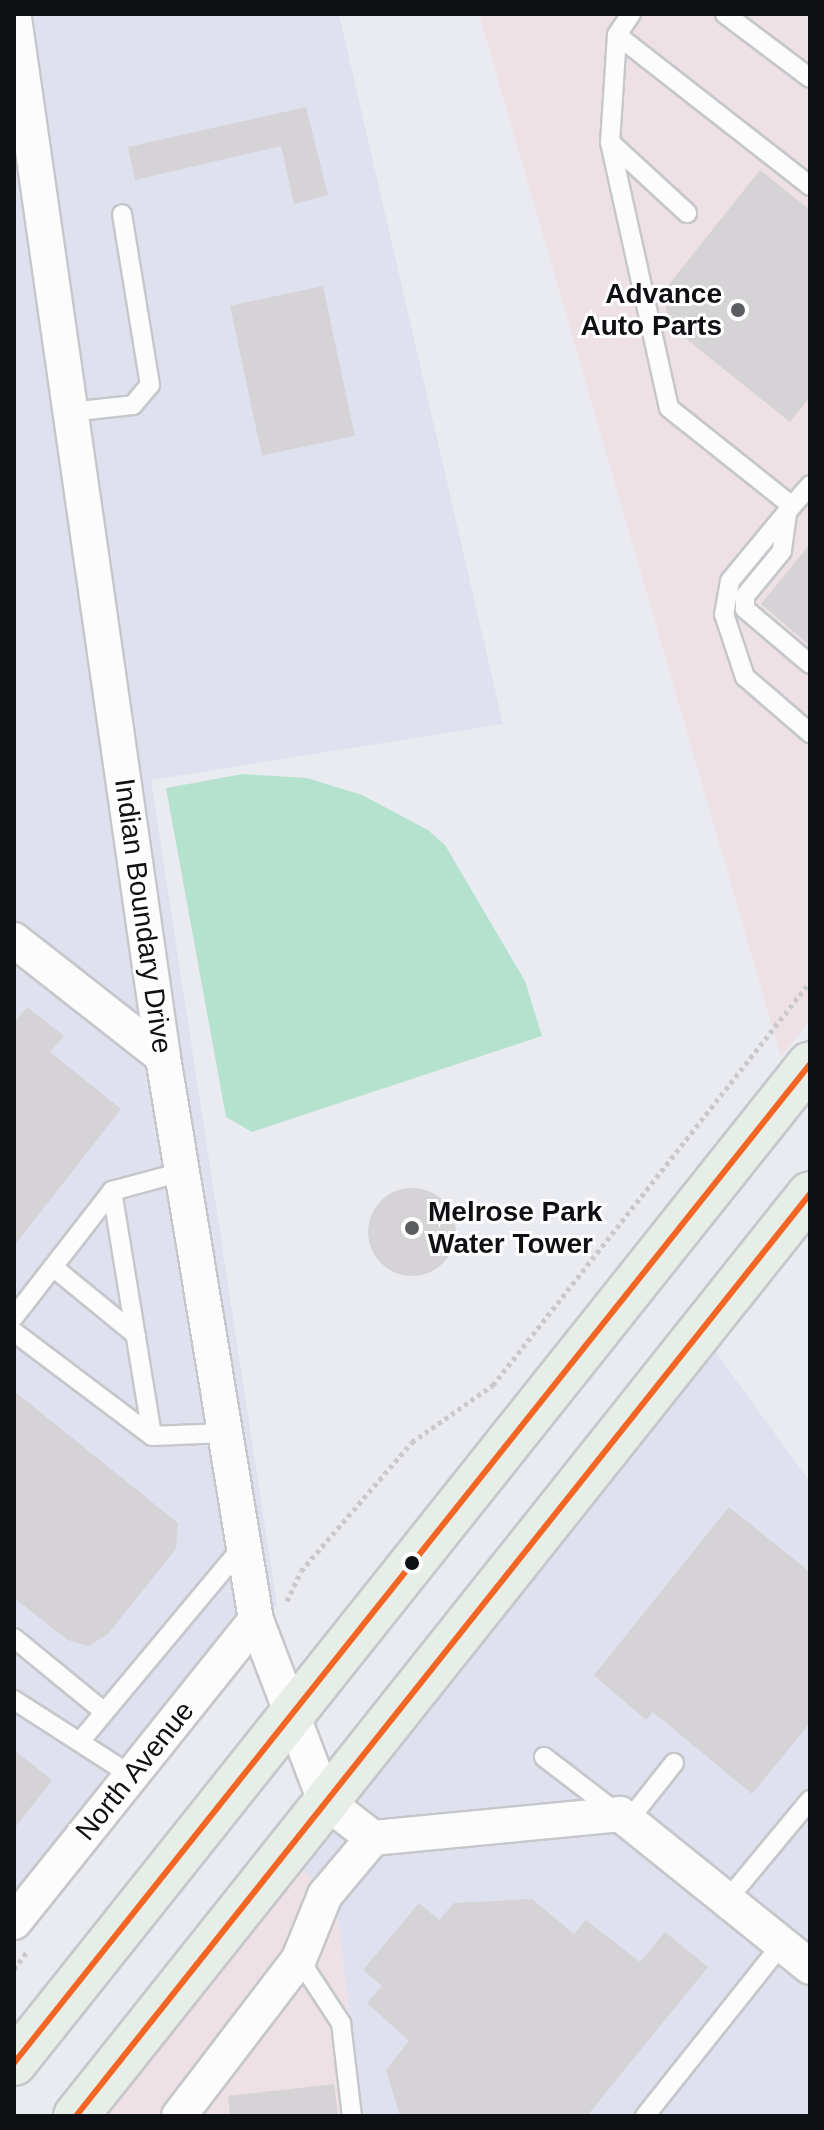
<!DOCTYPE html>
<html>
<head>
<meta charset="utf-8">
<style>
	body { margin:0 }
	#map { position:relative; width:824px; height:2130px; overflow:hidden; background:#eaebf1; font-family:Helvetica,sans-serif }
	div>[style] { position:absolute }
	.commercial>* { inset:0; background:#eee1e6 }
	.built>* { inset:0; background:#dfe1ee }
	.green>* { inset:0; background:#b5e2cf }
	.building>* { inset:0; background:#d5d3d5; transform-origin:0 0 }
	.round { border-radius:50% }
	.path>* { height:5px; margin-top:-2.5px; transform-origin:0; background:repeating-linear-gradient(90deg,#c9c9cc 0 4px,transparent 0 8px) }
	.roads { filter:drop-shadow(2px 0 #c6c7cb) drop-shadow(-2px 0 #c6c7cb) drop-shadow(0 2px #c6c7cb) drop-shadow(0 -2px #c6c7cb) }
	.lane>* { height:18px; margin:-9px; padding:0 9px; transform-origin:9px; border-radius:9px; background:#fcfcfd }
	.street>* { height:34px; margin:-17px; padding:0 17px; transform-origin:17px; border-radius:17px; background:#fcfcfd }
	.primary>* { height:44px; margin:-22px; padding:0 22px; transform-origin:22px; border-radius:22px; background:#e7eee8 }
	.bus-1>* { height:6px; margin:-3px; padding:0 3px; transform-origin:3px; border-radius:3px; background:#f26522 }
	.dots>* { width:22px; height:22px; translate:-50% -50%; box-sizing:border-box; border:4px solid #fff; border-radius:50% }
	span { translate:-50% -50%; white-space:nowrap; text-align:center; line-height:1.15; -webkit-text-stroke:6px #fff; paint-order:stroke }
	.poi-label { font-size:28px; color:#0f1014; font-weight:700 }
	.right { translate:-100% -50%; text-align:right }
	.left { translate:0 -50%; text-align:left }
	.street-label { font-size:28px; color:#0f1014 }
	.frame { position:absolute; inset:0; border:16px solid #0f1014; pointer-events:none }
</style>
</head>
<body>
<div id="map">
	<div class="commercial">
		<div style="clip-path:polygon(479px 14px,810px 14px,810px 1020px,781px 1057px)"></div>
		<div style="clip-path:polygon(301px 1869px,335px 1896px,362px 2116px,108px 2116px)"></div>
	</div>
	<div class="built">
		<div style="clip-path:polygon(14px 14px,339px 14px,503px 724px,151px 780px,277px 1605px,14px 1923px)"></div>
		<div style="clip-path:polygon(712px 1347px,810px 1482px,810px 2116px,362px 2116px,335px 1896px,301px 1869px)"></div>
	</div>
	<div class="green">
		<div style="clip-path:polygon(243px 774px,307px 778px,362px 795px,428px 830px,445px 845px,525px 981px,542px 1036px,252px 1132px,226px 1117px,166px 788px)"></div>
	</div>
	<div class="building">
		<div style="clip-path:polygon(306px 107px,328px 195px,294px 204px,281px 146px,135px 180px,128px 147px)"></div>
		<div style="clip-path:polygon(760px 170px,810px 210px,810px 397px,790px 422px,670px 326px,662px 293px)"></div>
		<div style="left:323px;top:286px;width:153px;height:95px;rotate:78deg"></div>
		<div style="clip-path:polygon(810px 544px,810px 646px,761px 604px)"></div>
		<div style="clip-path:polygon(27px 1007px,64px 1036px,50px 1052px,121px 1109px,14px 1246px,14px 1023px)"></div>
		<div class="round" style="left:368px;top:1188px;width:88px;height:88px"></div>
		<div style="clip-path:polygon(14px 1391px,178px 1523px,176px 1549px,107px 1635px,88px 1646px,68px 1640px,14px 1598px)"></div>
		<div style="clip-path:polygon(729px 1507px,810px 1572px,810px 1723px,752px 1794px,653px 1712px,646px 1720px,594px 1675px)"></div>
		<div style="clip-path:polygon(14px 1750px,52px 1780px,14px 1829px)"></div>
		<div style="clip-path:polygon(532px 1899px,574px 1934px,586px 1920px,640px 1962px,665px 1932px,708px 1967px,587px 2116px,400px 2116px,386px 2070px,409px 2041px,367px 2003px,382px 1986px,363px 1970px,419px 1903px,439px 1920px,454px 1903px)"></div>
		<div style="clip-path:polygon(334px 2084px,338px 2116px,230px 2116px,228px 2096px)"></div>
	</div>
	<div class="path">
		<div style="left:287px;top:1601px;width:33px;rotate:-65deg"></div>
		<div style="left:301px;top:1571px;width:170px;rotate:-49.3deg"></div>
		<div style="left:412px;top:1442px;width:99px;rotate:-35.1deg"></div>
		<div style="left:493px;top:1385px;width:513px;rotate:-51.81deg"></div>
		<div style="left:14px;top:1969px;width:21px;rotate:-53deg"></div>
	</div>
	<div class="roads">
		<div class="lane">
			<div style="left:631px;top:14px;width:25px;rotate:124deg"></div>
			<div style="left:617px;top:35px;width:107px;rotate:93.7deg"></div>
			<div style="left:610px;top:142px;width:272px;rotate:77.5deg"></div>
			<div style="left:669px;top:408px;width:157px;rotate:38.5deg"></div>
			<div style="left:792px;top:506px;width:28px;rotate:-49deg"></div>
			<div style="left:725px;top:14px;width:106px;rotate:37deg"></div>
			<div style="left:617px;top:35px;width:245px;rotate:38deg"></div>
			<div style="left:610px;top:142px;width:105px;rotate:42.7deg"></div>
			<div style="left:70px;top:412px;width:63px;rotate:-6.3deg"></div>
			<div style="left:133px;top:405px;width:26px;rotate:-50deg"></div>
			<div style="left:150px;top:385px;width:173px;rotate:-99.3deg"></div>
			<div style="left:792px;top:506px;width:97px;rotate:129.6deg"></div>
			<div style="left:730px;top:581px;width:34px;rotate:100deg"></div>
			<div style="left:724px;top:614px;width:66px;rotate:71.6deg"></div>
			<div style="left:745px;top:677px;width:86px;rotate:40.7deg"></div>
			<div style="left:787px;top:514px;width:37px;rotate:98deg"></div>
			<div style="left:782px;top:551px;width:58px;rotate:129.4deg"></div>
			<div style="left:745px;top:596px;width:13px;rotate:90deg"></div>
			<div style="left:745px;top:609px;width:85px;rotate:40.2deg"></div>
			<div style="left:112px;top:1191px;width:248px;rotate:80.7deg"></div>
			<div style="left:53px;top:1267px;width:107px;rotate:39.3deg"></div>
			<div style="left:14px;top:1317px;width:160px;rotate:-52.1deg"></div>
			<div style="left:112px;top:1191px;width:73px;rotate:-15.2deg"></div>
			<div style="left:14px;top:1332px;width:173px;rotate:37deg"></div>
			<div style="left:152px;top:1436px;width:73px;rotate:-2.4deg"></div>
			<div style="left:14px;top:1638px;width:114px;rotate:39.3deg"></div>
			<div style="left:14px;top:1700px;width:139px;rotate:32.7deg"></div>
			<div style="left:83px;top:1738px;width:251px;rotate:-50.2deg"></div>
			<div style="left:544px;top:1757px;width:92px;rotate:37.5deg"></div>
			<div style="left:628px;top:1821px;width:74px;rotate:-51.6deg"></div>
			<div style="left:727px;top:1900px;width:130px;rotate:-50.3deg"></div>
			<div style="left:299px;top:1959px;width:77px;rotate:56.7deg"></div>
			<div style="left:341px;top:2023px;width:94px;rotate:83.3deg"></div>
			<div style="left:645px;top:2116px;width:220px;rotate:-51.5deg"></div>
		</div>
		<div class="street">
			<div style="left:14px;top:18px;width:1050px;rotate:81.84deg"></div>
			<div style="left:163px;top:1057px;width:571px;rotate:80.62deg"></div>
			<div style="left:256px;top:1620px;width:194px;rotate:69.1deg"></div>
			<div style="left:325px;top:1801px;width:61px;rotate:37.6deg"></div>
			<div style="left:373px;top:1838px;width:248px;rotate:-5.5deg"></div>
			<div style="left:620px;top:1814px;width:244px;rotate:38.8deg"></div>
			<div style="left:14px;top:940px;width:189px;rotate:38.1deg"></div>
			<div style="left:14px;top:1922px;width:387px;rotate:-51.3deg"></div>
			<div style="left:179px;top:2116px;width:198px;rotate:-52.6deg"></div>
			<div style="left:299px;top:1959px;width:69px;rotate:-67.9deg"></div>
			<div style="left:325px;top:1895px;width:75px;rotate:-49.9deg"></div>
		</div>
		<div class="primary">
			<div style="left:14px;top:2063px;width:1277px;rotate:-51.45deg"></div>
			<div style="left:76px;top:2116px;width:1178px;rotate:-51.48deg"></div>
		</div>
	</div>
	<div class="bus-1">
		<div style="left:14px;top:2063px;width:1277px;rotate:-51.45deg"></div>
		<div style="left:76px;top:2116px;width:1178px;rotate:-51.48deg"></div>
	</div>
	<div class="dots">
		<div style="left:738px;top:310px;background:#5c5d61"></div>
		<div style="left:412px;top:1228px;background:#5c5d61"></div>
		<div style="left:412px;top:1563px;background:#0f1014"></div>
	</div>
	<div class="poi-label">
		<span class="right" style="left:722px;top:310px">Advance<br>Auto Parts</span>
		<span class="left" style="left:428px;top:1228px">Melrose Park<br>Water Tower</span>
	</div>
	<div class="street-label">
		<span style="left:143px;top:916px;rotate:82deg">Indian Boundary Drive</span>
		<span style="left:135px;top:1771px;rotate:-51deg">North Avenue</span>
	</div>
	<div class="frame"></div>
</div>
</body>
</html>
